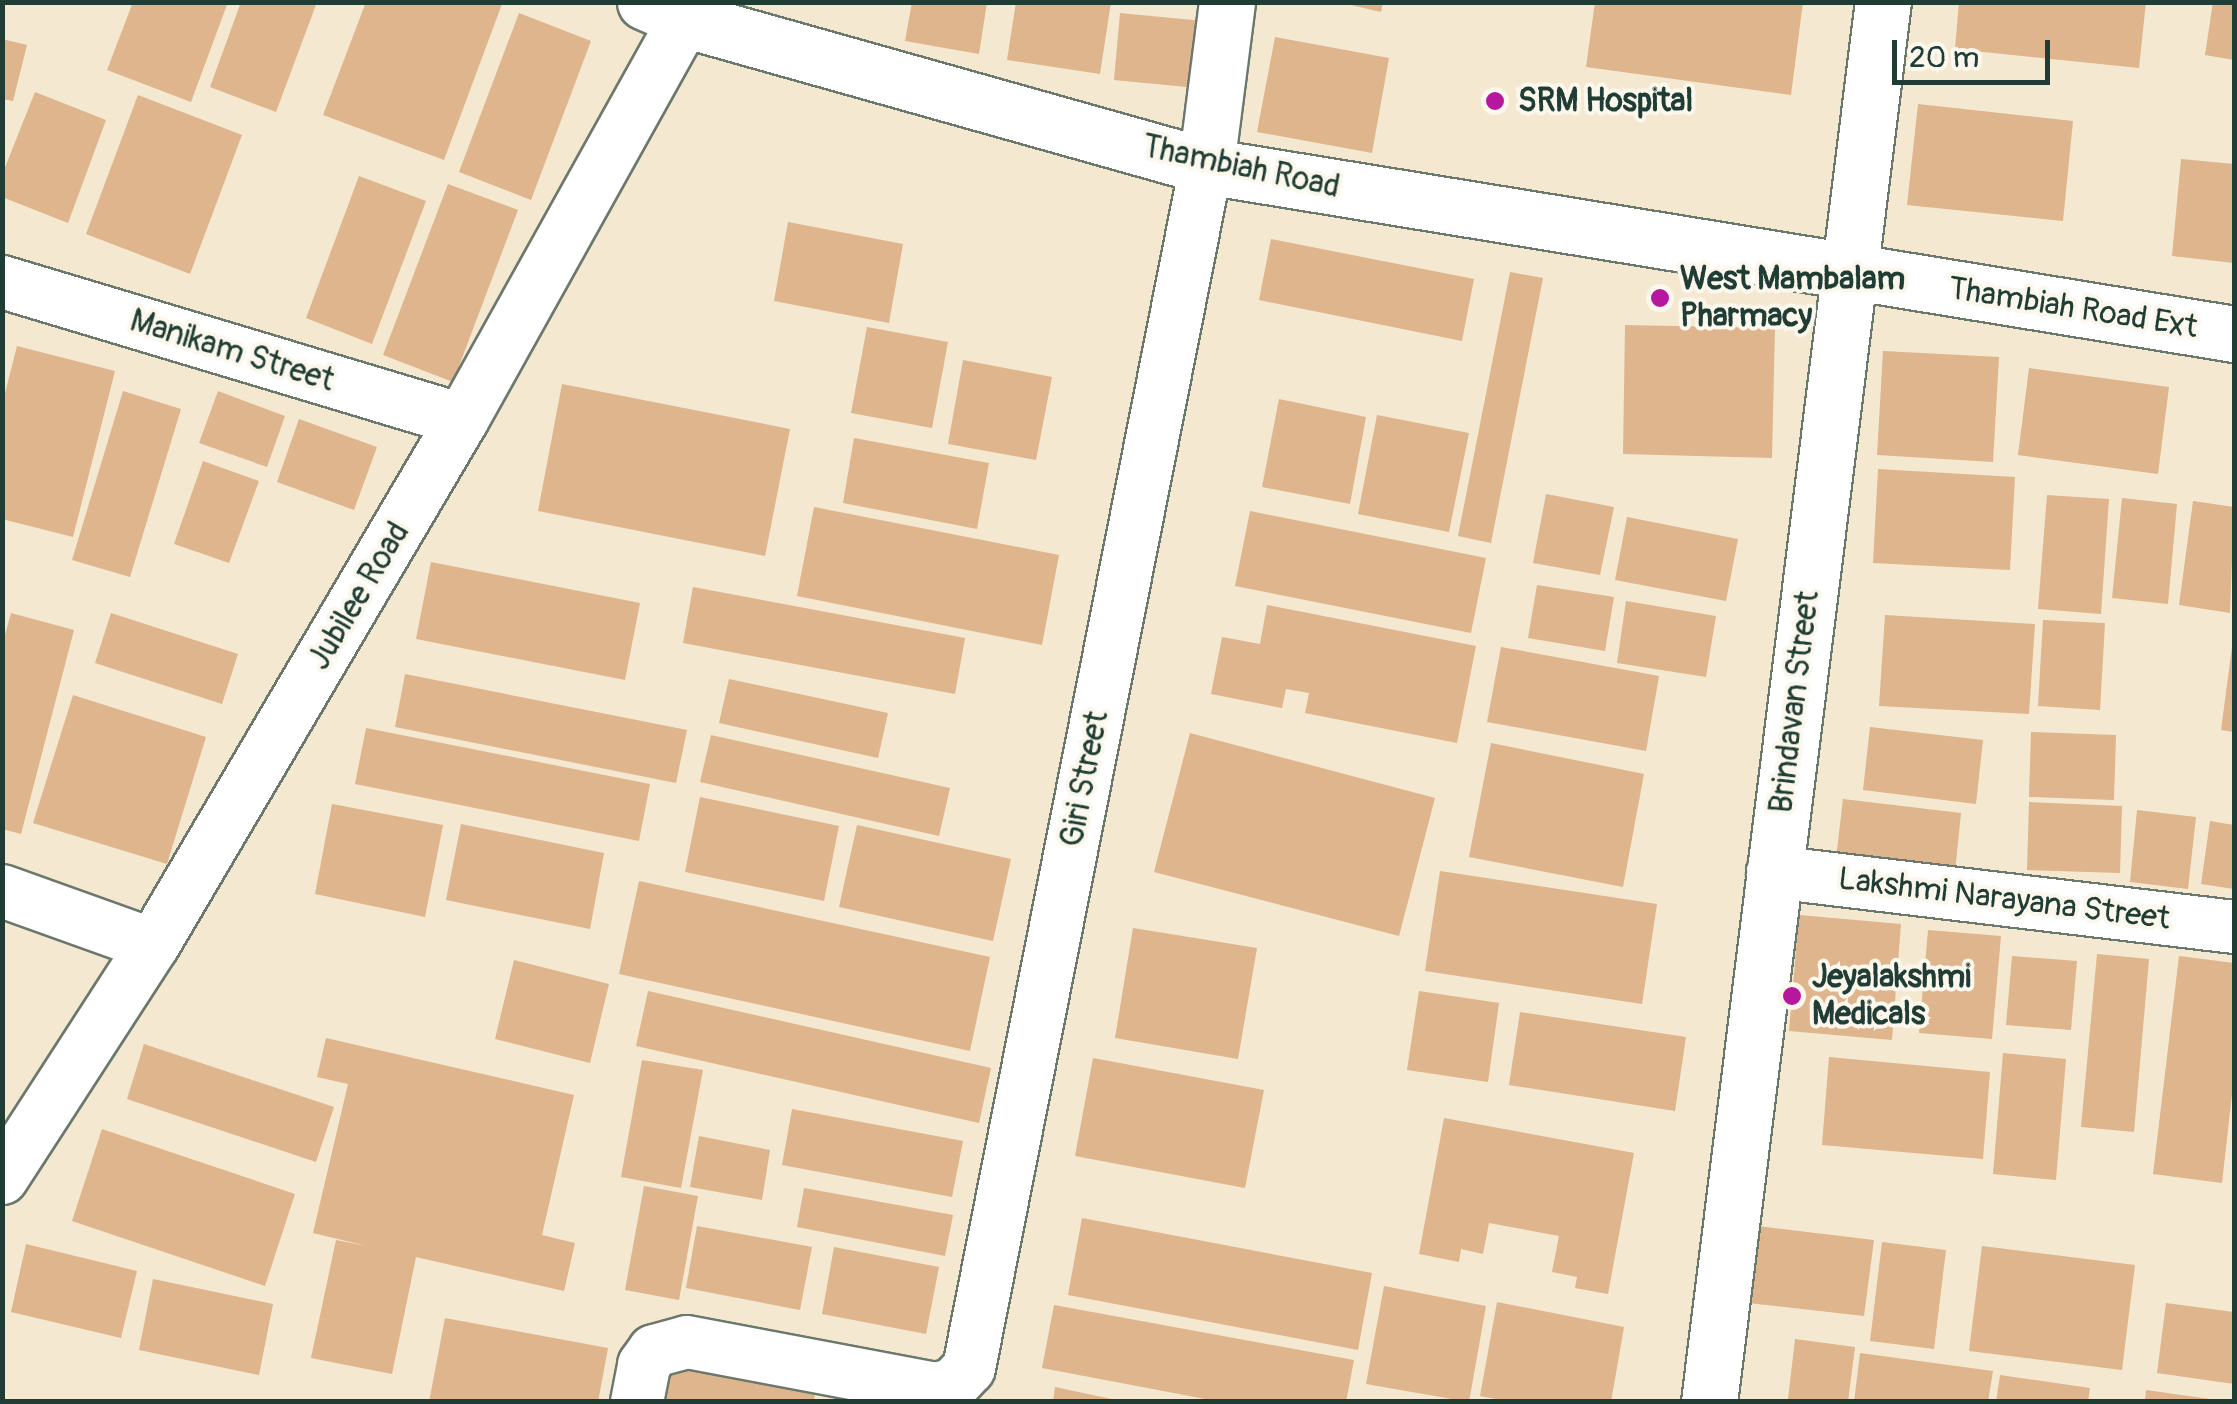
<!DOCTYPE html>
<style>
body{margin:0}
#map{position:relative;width:2237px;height:1404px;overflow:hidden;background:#f4e8d0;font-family:Pangolin,sans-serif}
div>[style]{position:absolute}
.building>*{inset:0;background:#deb58c}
.roads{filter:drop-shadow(2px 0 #6a796b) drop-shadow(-2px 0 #6a796b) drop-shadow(0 2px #6a796b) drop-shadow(0 -2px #6a796b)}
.street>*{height:52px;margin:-26px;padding:0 26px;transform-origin:26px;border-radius:26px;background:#fff}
.secondary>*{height:55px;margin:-27.5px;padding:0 27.5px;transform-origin:27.5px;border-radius:27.5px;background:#fff}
.dots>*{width:28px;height:28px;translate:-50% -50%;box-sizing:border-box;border:5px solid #fbf7ec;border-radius:50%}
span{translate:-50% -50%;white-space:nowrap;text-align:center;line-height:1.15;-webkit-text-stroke:8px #fbf7ec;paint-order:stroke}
.poi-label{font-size:32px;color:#1f3d34;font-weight:700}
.left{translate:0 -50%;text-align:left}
.street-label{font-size:32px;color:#1f3d34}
.frame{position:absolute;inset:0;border:5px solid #1f3d34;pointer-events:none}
.scale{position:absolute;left:1892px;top:40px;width:158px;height:45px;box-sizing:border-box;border:5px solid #1f3d34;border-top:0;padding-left:12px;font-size:30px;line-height:35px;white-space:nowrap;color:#1f3d34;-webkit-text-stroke:8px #fbf7ec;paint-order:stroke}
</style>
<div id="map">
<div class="building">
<i style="clip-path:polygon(133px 2px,228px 2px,191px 102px,107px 70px)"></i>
<i style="clip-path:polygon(241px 2px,317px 2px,276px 112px,210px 87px)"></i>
<i style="clip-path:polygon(366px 2px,502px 4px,444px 160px,323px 115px)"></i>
<i style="clip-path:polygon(912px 2px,987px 2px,979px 54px,905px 41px)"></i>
<i style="clip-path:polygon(1016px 2px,1111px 2px,1100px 74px,1007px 60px)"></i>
<i style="clip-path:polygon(1338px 2px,1383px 2px,1381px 12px)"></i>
<i style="clip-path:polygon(1595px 2px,1803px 2px,1791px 95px,1586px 67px)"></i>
<i style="clip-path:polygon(1959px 2px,2146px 2px,2139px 68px,1955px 49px)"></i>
<i style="clip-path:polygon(2213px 2px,2234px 2px,2234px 60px,2205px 55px)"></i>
<i style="clip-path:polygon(519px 13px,591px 41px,531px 200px,459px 172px)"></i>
<i style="clip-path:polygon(1120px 13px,1203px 21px,1197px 88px,1114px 80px)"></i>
<i style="clip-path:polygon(1275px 37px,1389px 58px,1372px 153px,1257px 132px)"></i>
<i style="clip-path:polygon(2px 39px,27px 45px,13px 101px,2px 99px)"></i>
<i style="clip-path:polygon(35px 92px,106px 120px,68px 223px,2px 197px,2px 175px)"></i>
<i style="clip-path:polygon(138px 95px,242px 135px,190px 274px,86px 234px)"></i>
<i style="clip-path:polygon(1918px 104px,2073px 121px,2063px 221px,1907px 205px)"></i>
<i style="clip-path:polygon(2181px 159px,2234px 164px,2234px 263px,2172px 256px)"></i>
<i style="clip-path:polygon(359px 176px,426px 201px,372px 344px,306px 318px)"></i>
<i style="clip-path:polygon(448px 184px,518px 210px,453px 382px,383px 355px)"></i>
<i style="clip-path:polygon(788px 222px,903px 244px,889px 323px,774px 301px)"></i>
<i style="clip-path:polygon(1271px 239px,1474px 279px,1462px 341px,1259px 300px)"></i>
<i style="clip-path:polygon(1510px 272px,1543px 278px,1491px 543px,1458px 536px)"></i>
<i style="clip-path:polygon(1625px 325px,1775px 328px,1772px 458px,1623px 454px)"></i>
<i style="clip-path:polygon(867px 327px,948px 342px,932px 428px,851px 413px)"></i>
<i style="clip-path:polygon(17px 346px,115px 371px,73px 537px,2px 519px,2px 405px)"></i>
<i style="clip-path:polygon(1883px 351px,1999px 357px,1993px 462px,1877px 455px)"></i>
<i style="clip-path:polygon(963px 360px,1052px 377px,1036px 460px,948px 444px)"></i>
<i style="clip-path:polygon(2029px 368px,2169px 387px,2158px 474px,2018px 455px)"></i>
<i style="clip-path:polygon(562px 384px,790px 429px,765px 556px,538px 511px)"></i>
<i style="clip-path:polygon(123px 391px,181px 409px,130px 577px,72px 560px)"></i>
<i style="clip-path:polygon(218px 391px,285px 416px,267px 467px,199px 443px)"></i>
<i style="clip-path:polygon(1279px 399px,1366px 417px,1350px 504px,1262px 487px)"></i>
<i style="clip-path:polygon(1377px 415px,1469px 433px,1449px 532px,1358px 514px)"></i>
<i style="clip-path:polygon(299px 419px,377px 447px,354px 510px,277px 482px)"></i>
<i style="clip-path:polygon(854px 438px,989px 463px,977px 529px,843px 503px)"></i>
<i style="clip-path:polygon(203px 461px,259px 481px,229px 563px,174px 544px)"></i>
<i style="clip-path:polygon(1878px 469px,2015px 477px,2010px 570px,1873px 563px)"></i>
<i style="clip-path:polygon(1546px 494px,1614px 507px,1600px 575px,1533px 563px)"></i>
<i style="clip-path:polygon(2047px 495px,2109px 499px,2101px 614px,2038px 609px)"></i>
<i style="clip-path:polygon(2122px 498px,2177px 504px,2168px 604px,2112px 598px)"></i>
<i style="clip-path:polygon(2193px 501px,2234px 507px,2230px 613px,2179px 605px)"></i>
<i style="clip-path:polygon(814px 507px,1059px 555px,1042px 645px,797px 596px)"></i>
<i style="clip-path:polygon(1250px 511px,1486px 558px,1471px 633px,1235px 586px)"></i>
<i style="clip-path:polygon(1627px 517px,1738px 539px,1726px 601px,1615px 580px)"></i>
<i style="clip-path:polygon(431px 562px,640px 603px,625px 680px,416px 639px)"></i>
<i style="clip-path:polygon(1537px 585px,1614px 597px,1605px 651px,1528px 638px)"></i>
<i style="clip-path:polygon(693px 587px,965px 638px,955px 694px,683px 643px)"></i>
<i style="clip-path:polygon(1626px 601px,1716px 616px,1706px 677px,1617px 663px)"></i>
<i style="clip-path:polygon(1267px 605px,1476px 646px,1457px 743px,1305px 713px,1309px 693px,1286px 689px,1282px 708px,1211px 694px,1222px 637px,1260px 644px)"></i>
<i style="clip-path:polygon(11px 613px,74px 630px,21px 834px,2px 829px,2px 646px)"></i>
<i style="clip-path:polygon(111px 613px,238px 654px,222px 704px,95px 663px)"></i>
<i style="clip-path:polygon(1885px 615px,2035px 624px,2029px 714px,1879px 706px)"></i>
<i style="clip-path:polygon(2043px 620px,2105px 623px,2100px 710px,2038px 706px)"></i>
<i style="clip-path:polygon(1501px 647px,1659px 676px,1646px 751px,1487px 722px)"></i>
<i style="clip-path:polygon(2232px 647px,2234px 647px,2234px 732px,2221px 730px)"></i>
<i style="clip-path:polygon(405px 674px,687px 730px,676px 783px,395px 727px)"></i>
<i style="clip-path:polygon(729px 679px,888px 713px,878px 758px,719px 723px)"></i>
<i style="clip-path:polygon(73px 695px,206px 737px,167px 864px,33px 823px)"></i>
<i style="clip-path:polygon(1870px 727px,1983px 740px,1976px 804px,1863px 790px)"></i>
<i style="clip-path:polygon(366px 728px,650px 784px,639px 841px,355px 784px)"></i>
<i style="clip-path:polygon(2031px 732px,2116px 735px,2114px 800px,2029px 797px)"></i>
<i style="clip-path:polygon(1190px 733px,1435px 798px,1399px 936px,1154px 872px)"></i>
<i style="clip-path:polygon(711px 735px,950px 788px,939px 836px,700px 782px)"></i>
<i style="clip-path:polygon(1491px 743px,1644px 774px,1623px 887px,1469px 857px)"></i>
<i style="clip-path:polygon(700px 797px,839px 826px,824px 901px,685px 872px)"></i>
<i style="clip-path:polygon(1843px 799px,1961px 813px,1955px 872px,1836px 858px)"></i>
<i style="clip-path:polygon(2029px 802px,2122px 806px,2120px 873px,2027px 870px)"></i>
<i style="clip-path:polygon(332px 804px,443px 825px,425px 917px,315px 894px)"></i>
<i style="clip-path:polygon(2137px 810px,2196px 817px,2188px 889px,2130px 882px)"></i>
<i style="clip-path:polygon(2210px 821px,2234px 825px,2234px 889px,2201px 884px)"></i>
<i style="clip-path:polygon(461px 824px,604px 853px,590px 929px,446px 900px)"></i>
<i style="clip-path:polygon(857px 825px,1011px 859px,993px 941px,839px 907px)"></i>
<i style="clip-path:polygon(1440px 871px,1657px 904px,1642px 1004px,1425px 971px)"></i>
<i style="clip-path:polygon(639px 881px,990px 957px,970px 1051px,619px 974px)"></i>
<i style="clip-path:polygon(1799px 915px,1901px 924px,1892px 1040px,1789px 1031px)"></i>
<i style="clip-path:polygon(1133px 928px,1257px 948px,1238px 1059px,1115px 1038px)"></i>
<i style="clip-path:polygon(1928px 930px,2001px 936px,1992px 1039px,1919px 1033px)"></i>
<i style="clip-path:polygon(2097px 954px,2149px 959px,2134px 1132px,2081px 1127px)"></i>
<i style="clip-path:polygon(2012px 956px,2077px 961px,2071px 1030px,2006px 1025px)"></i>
<i style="clip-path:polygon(2179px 956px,2234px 963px,2234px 1076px,2222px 1183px,2153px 1174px)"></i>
<i style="clip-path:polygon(514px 960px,609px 984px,590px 1063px,495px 1039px)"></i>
<i style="clip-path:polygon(648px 991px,991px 1068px,979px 1123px,636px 1046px)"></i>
<i style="clip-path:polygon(1419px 991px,1499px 1003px,1488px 1082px,1407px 1070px)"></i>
<i style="clip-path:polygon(1520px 1012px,1686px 1037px,1675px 1111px,1509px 1085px)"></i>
<i style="clip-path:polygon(326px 1038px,574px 1095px,542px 1235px,575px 1243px,564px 1291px,416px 1257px,392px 1374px,311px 1358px,336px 1240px,367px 1246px,313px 1233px,348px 1084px,317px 1077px)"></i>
<i style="clip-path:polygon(144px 1044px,334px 1107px,316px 1162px,127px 1099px)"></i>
<i style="clip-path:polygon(2003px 1053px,2066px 1059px,2056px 1180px,1993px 1174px)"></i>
<i style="clip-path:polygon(1829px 1057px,1990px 1072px,1983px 1159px,1822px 1145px)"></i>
<i style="clip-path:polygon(1093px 1058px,1264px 1090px,1245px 1188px,1075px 1156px)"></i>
<i style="clip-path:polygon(642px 1060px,703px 1070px,681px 1188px,621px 1177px)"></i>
<i style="clip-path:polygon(792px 1109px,963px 1141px,952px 1197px,782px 1165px)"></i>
<i style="clip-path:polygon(1444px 1118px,1634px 1153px,1608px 1294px,1575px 1288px,1577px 1277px,1552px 1272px,1559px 1236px,1489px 1223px,1483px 1254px,1461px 1249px,1459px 1262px,1419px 1254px)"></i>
<i style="clip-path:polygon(102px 1129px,295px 1194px,265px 1286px,72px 1221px)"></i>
<i style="clip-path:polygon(699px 1136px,770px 1150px,762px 1200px,690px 1187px)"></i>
<i style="clip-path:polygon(644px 1186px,698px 1196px,679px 1300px,625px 1290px)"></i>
<i style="clip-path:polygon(804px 1188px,953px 1215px,945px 1256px,797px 1227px)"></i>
<i style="clip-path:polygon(1082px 1218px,1372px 1273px,1358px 1350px,1068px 1295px)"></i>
<i style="clip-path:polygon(697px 1226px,812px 1247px,800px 1310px,686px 1288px)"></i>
<i style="clip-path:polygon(1758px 1226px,1874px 1240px,1864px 1316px,1748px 1303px)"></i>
<i style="clip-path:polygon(1882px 1242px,1946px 1250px,1934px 1349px,1870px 1341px)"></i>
<i style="clip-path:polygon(26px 1244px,137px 1271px,121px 1338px,11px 1312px)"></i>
<i style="clip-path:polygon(1982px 1246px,2135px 1265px,2122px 1370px,1969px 1351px)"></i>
<i style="clip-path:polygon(834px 1247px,939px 1267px,926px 1334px,822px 1314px)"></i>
<i style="clip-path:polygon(153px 1279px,273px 1304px,259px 1375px,139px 1350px)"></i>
<i style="clip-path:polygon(1384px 1286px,1486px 1306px,1469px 1402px,1366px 1384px)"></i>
<i style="clip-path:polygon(1497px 1302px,1624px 1327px,1611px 1402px,1512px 1402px,1480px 1396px)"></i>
<i style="clip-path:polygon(2166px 1303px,2234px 1312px,2234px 1384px,2157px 1373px)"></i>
<i style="clip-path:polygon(1054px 1305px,1354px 1360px,1346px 1402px,1221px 1402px,1042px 1368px)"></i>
<i style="clip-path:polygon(445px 1318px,608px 1348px,598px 1402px,429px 1402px)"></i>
<i style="clip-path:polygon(1795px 1339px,1855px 1347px,1848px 1402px,1788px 1399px)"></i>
<i style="clip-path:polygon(1860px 1353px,1993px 1371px,1988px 1402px,1854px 1402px)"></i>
<i style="clip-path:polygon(671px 1366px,815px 1392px,814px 1402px,664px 1402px)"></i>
<i style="clip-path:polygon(2000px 1375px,2090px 1388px,2088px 1402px,1996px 1402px)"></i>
<i style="clip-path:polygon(1055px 1387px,1116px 1400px,1115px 1402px,1053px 1402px)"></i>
<i style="clip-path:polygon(2146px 1390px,2210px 1399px,2210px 1402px,2145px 1402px)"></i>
</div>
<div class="roads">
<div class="street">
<i style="left:2px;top:282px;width:480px;rotate:16.7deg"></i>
<i style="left:1773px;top:872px;width:464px;rotate:6.8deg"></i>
<i style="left:2px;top:891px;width:160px;rotate:19.7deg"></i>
<i style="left:2px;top:1178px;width:278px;rotate:-57.1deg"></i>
<i style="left:153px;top:945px;width:609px;rotate:-59.52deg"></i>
<i style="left:462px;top:420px;width:479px;rotate:-60.9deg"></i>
<i style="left:637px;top:1402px;width:38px;rotate:-79deg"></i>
<i style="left:644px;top:1365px;width:17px;rotate:-54deg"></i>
<i style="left:654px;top:1351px;width:34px;rotate:-15deg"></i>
<i style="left:687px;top:1342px;width:252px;rotate:10.7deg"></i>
<i style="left:935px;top:1389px;width:18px;rotate:-13deg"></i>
<i style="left:953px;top:1385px;width:23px;rotate:-47deg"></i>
<i style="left:969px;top:1368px;width:1225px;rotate:-78.85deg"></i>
</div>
<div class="secondary">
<i style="left:645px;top:2px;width:46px;rotate:23.2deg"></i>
<i style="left:687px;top:20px;width:539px;rotate:15.71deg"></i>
<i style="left:1206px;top:166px;width:1042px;rotate:9.28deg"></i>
<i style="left:1206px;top:166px;width:165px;rotate:-82.7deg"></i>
<i style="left:1709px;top:1402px;width:1411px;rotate:-82.92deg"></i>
</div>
</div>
<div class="dots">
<i style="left:1495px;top:101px;background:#b5179e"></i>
<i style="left:1660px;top:298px;background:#b5179e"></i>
<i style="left:1792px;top:996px;background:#b5179e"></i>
</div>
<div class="poi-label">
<span class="left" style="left:1518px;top:101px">SRM Hospital</span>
<span class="left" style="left:1680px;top:298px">West Mambalam<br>Pharmacy</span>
<span class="left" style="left:1812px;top:996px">Jeyalakshmi<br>Medicals</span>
</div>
<div class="street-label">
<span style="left:1241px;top:167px;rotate:12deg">Thambiah Road</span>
<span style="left:2073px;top:308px;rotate:9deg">Thambiah Road Ext</span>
<span style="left:232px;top:351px;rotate:17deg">Manikam Street</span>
<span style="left:359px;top:596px;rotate:-59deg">Jubilee Road</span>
<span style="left:1795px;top:702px;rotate:-83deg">Brindavan Street</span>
<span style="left:1085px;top:779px;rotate:-79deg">Giri Street</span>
<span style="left:2004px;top:899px;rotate:7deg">Lakshmi Narayana Street</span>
</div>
<div class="frame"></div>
<div class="scale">20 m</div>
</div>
